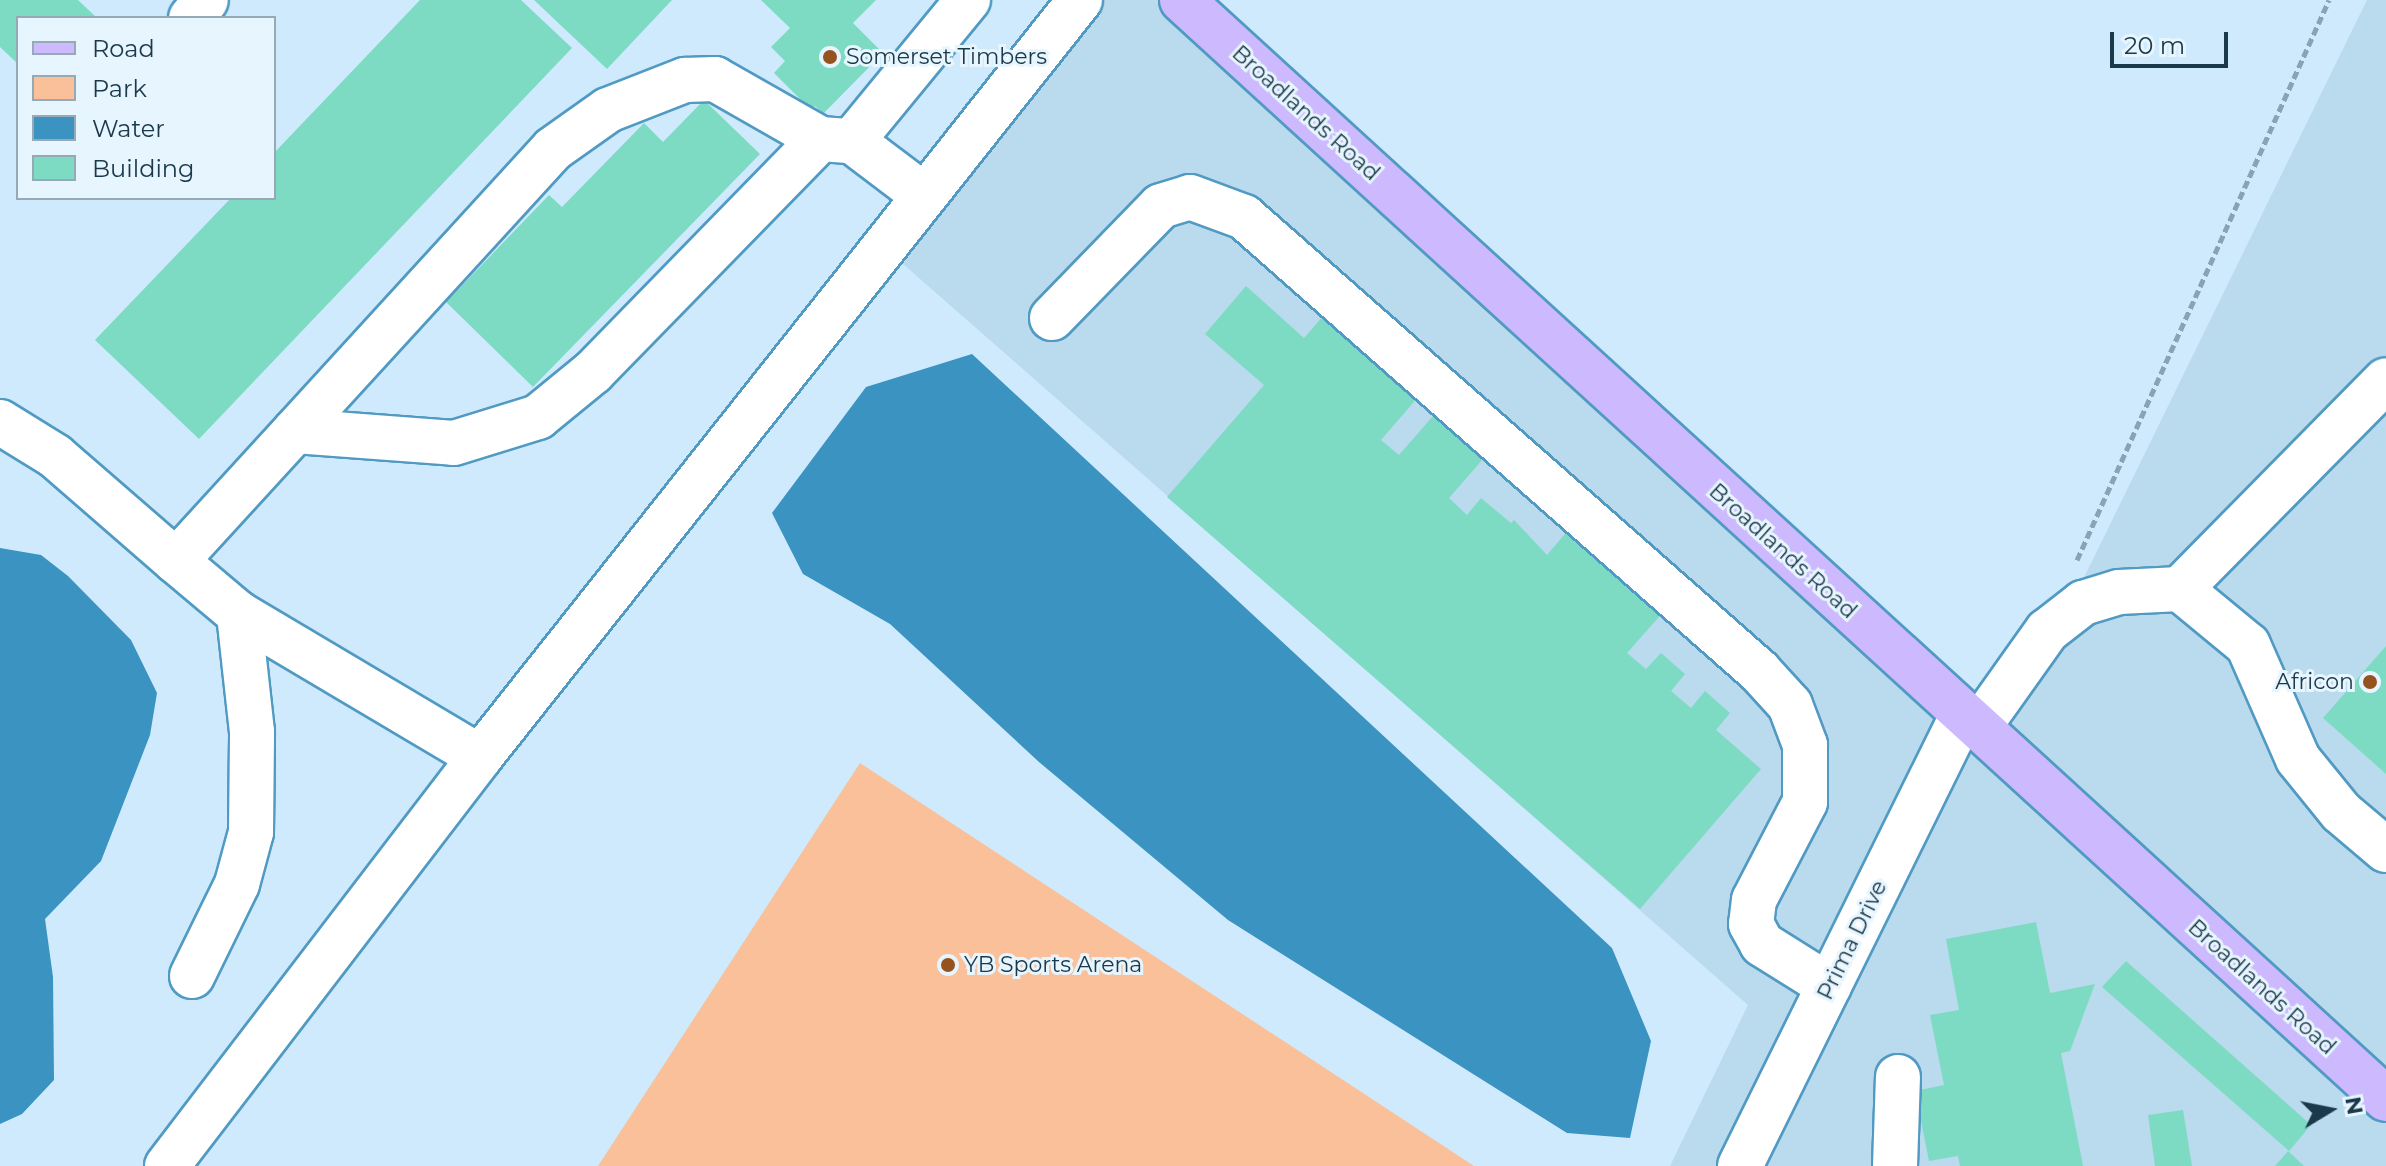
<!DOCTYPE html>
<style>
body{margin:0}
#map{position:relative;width:2386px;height:1166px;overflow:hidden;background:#ceeafc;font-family:Montserrat,sans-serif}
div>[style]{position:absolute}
.built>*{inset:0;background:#badaed}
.green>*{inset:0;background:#f9c099}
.water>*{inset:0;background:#3a93c1}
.building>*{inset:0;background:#7edbc3}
.path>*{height:5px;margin-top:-2.5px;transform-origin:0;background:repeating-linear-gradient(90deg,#86a4b5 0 8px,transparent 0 12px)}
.roads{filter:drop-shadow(2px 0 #509ac3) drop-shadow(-2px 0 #509ac3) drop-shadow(0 2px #509ac3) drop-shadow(0 -2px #509ac3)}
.minor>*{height:44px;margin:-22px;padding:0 22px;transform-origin:22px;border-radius:22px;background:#fff}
.major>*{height:44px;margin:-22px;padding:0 22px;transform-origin:22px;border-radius:22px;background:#cdb9fe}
.dots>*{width:22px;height:22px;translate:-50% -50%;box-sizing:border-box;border:4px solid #e7f5fe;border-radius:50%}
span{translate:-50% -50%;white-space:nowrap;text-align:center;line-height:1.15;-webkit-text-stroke:6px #e7f5fe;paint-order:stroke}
.poi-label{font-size:22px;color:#1a394a}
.left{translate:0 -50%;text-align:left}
.right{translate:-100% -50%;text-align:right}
.street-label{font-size:22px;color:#1a394a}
.legend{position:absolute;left:16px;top:16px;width:260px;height:184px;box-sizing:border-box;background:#e7f5fe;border:2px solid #95aab6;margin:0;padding:10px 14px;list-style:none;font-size:24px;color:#1a394a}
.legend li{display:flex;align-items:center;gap:16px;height:40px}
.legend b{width:40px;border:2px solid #95aab6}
.north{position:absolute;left:2290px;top:1070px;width:80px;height:80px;-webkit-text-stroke:6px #e7f5fe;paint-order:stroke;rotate:80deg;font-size:22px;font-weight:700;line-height:32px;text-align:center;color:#1a394a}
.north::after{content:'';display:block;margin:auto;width:28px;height:36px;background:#1a394a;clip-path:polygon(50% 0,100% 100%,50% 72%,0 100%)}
.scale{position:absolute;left:2110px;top:32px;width:118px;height:36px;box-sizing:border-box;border:4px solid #1a394a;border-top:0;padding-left:10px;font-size:24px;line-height:28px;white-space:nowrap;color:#1a394a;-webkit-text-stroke:6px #e7f5fe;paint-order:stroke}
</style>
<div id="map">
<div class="built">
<i style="clip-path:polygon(1104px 0,1184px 0,2003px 743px,2367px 0,2386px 0,2386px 1166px,1670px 1166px,1748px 1005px,903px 264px)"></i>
</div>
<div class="green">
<i style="clip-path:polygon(860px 763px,1474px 1166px,598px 1166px)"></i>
</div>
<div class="water">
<i style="clip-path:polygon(972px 354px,1612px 948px,1651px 1041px,1630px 1138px,1567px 1133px,1228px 920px,1039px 762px,890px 624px,803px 574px,772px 513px,866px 387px)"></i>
<i style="clip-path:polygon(0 548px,41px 555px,68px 576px,131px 640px,157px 693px,150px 735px,101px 861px,45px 919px,53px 977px,54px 1080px,22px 1114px,0 1124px)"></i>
</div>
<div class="building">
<i style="clip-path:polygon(0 0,78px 0,97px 18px,18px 18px,18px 64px,0 47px)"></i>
<i style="clip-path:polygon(420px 0,521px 0,572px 48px,199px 439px,95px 340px,231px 198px,274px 198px,274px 153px)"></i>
<i style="clip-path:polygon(534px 0,672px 0,607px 69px)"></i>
<i style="clip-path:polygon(761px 0,876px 0,853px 23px,883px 53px,823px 114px,815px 106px,811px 110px,774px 73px,785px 61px,771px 47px,790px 28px)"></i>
<i style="clip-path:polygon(704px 100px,760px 154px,533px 387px,446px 302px,549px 195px,562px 207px,644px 123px,663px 142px)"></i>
<i style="clip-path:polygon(1246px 286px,1304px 338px,1325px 314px,1419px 396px,1381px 440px,1399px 455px,1440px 408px,1490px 451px,1449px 498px,1467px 515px,1481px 498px,1511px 523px,1514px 520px,1547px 555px,1571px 527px,1665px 610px,1627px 653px,1646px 669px,1661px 653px,1685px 674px,1671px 691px,1691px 708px,1705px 691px,1730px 713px,1716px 730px,1761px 769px,1640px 909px,1167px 497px,1264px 385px,1205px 334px)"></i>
<i style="clip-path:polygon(2386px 646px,2386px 774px,2323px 718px)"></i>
<i style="clip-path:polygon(2036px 922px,2050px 993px,2095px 984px,2070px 1051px,2061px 1053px,2083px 1166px,1960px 1166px,1958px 1156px,1929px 1161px,1915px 1091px,1944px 1085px,1930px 1015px,1959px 1010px,1946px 939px)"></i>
<i style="clip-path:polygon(2126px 961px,2311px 1125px,2289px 1151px,2102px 987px)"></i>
<i style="clip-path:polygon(2183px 1110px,2192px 1166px,2155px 1166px,2148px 1115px)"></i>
<i style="clip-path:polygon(2288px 1151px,2304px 1166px,2275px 1166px)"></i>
</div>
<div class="path">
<i style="left:2077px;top:560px;width:614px;rotate:-65.77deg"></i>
</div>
<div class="roads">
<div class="minor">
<i style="left:191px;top:18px;width:23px;rotate:-50deg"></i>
<i style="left:852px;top:141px;width:183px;rotate:-50.6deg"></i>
<i style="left:1052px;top:318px;width:156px;rotate:-45.8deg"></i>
<i style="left:1161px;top:206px;width:30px;rotate:-17deg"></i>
<i style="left:1190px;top:197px;width:58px;rotate:20.3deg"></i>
<i style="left:1244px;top:217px;width:687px;rotate:41.4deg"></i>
<i style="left:1759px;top:671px;width:46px;rotate:47.6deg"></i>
<i style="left:1790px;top:705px;width:43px;rotate:69.4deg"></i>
<i style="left:1805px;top:745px;width:57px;rotate:90deg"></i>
<i style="left:1805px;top:802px;width:110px;rotate:117.5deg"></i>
<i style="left:1754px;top:900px;width:24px;rotate:97deg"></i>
<i style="left:1751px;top:924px;width:23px;rotate:61deg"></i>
<i style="left:1762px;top:944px;width:79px;rotate:32.1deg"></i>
<i style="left:0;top:422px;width:65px;rotate:31.7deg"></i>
<i style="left:55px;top:456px;width:160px;rotate:41deg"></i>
<i style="left:176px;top:561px;width:558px;rotate:-47.54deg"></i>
<i style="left:553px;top:149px;width:67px;rotate:-35.3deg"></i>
<i style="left:608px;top:110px;width:83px;rotate:-21.3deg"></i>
<i style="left:685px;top:80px;width:30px;rotate:-2deg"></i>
<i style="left:715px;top:79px;width:121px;rotate:29.7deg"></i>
<i style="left:820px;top:139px;width:32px;rotate:4deg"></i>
<i style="left:852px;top:141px;width:88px;rotate:37.1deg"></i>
<i style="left:295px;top:431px;width:159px;rotate:4.3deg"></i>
<i style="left:454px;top:443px;width:88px;rotate:-17.2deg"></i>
<i style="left:538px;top:417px;width:71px;rotate:-39.3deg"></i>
<i style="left:593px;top:372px;width:325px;rotate:-45.7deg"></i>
<i style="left:176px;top:561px;width:82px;rotate:40.1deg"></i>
<i style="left:239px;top:614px;width:280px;rotate:30.7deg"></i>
<i style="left:2180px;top:589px;width:293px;rotate:-45.4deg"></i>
<i style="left:1978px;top:728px;width:119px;rotate:-54.6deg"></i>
<i style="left:2047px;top:631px;width:46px;rotate:-37.9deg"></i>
<i style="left:2083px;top:603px;width:38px;rotate:-17deg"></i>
<i style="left:2119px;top:592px;width:61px;rotate:-2.8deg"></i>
<i style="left:2180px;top:589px;width:88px;rotate:39.5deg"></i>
<i style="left:2248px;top:645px;width:124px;rotate:66.3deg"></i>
<i style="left:2298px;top:759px;width:68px;rotate:50.9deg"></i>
<i style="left:2341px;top:812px;width:59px;rotate:40.2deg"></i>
<i style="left:192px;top:976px;width:102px;rotate:-63.9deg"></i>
<i style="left:237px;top:884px;width:54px;rotate:-74.9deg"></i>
<i style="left:251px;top:832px;width:100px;rotate:-89.4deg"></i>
<i style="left:252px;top:732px;width:119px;rotate:-96.3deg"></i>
<i style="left:167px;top:1166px;width:515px;rotate:-52.57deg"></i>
<i style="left:480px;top:757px;width:966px;rotate:-51.6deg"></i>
<i style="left:1740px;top:1166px;width:504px;rotate:-63.74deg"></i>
<i style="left:1895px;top:1166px;width:89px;rotate:-88.1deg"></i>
</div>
<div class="major">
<i style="left:1182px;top:0;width:1630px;rotate:42.39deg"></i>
</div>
</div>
<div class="dots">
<i style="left:830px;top:57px;background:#94531f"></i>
<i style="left:2370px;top:682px;background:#94531f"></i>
<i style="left:948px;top:965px;background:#94531f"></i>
</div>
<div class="poi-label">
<span class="left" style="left:846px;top:57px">Somerset Timbers</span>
<span class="right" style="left:2354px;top:682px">Africon</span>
<span class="left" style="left:964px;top:965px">YB Sports Arena</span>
</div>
<div class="street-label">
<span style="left:1306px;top:113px;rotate:42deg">Broadlands Road</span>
<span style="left:1783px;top:551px;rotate:42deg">Broadlands Road</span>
<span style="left:1852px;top:940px;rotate:-64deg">Prima Drive</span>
<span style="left:2262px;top:987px;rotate:42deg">Broadlands Road</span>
</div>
<ul class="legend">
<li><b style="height:10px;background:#cdb9fe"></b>Road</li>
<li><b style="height:22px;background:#f9c099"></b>Park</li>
<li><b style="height:22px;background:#3a93c1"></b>Water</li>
<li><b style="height:22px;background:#7edbc3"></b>Building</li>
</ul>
<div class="north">N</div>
<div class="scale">20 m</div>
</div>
